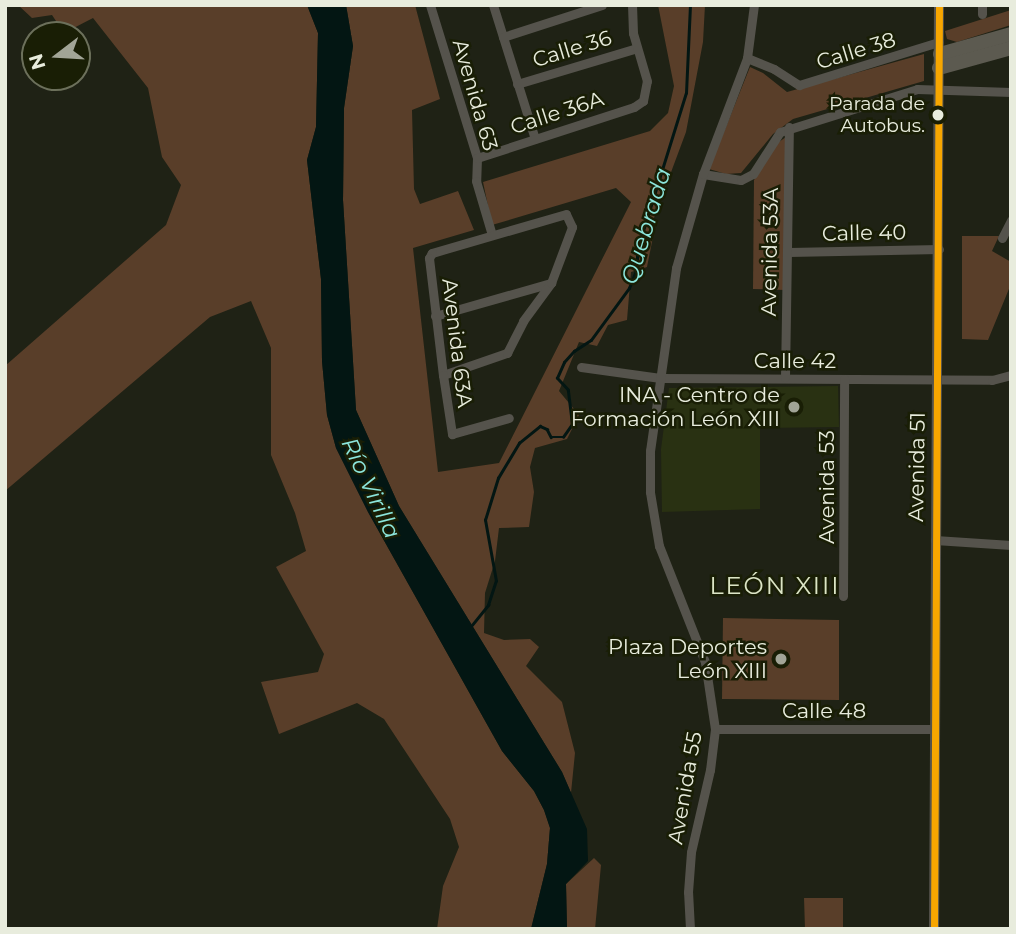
<!DOCTYPE html>
<meta charset="utf-8">
<style>
body{margin:0}
#map{position:relative;width:1016px;height:934px;overflow:hidden;background:#1f2215;font-family:Montserrat,sans-serif}
div>[style]{position:absolute}
.built>*{inset:0;background:#293112}
.green>*{inset:0;background:#593e29}
.water>*{inset:0;background:#031613}
.stream>*{height:2.5px;margin:-1.25px;padding:0 1.25px;transform-origin:1.25px;border-radius:1.25px;background:#031613}
.minor>*{height:9px;margin:-4.5px;padding:0 4.5px;transform-origin:4.5px;border-radius:4.5px;background:#55534c}
.tertiary>*{height:10px;margin:-5px;padding:0 5px;transform-origin:5px;border-radius:5px;background:#55534c}
.trunk>*{height:14px;margin:-7px;padding:0 7px;transform-origin:7px;border-radius:7px;background:#5c5a50}
.bus-1>*{height:7px;margin:-3.5px;padding:0 3.5px;transform-origin:3.5px;border-radius:3.5px;background:#f7a600}
.dots>*{width:19px;height:19px;translate:-50% -50%;box-sizing:border-box;border:4px solid #191e05;border-radius:50%}
span{translate:-50% -50%;white-space:nowrap;text-align:center;line-height:1.15;-webkit-text-stroke:5px #191e05;paint-order:stroke}
.bus-label{font-size:19px;color:#e8ecdd}
.right{translate:-100% -50%;text-align:right}
.street-label{font-size:21px;color:#e8ecdd}
.poi-label{font-size:21px;color:#e8ecdd}
.water-label{font-size:23px;color:#8ce6dc;font-style:italic}
.quarter-label{font-size:24px;color:#dce5c6;letter-spacing:2px}
.frame{position:absolute;inset:0;border:7px solid #e8ecdd;pointer-events:none}
.north{position:absolute;left:21px;top:21px;width:70px;height:70px;box-sizing:border-box;background:#191e05;border:2px solid #6c705b;border-radius:50%;rotate:253deg;font-size:19px;font-weight:700;line-height:28px;text-align:center;color:#e8ecdd}
.north::after{content:'';display:block;margin:auto;width:24px;height:32px;background:#a2a597;clip-path:polygon(50% 0,100% 100%,50% 72%,0 100%)}
</style>
<div id="map">
<div class="built">
<i style="clip-path:polygon(838px 386px,839px 427px,760px 428px,760px 509px,662px 512px,661px 449px,669px 388px)"></i>
</div>
<div class="green">
<i style="clip-path:polygon(18px 5px,307px 5px,318px 33px,316px 127px,307px 160px,321px 279px,322px 361px,327px 415px,336px 448px,368px 512px,502px 751px,534px 791px,544px 810px,550px 828px,547px 864px,531px 929px,437px 929px,443px 886px,459px 847px,450px 819px,384px 719px,357px 703px,279px 734px,261px 682px,318px 672px,324px 654px,276px 567px,306px 551px,295px 513px,271px 455px,271px 348px,251px 301px,210px 317px,5px 491px,5px 366px,166px 225px,181px 185px,162px 157px,148px 88px,93px 18px,64px 33px,52px 15px,32px 18px)"></i>
<i style="clip-path:polygon(346px 5px,415px 5px,440px 99px,412px 110px,414px 189px,420px 204px,458px 191px,474px 230px,413px 248px,438px 472px,499px 463px,631px 202px,616px 188px,492px 225px,483px 182px,650px 131px,668px 113px,674px 86px,658px 5px,705px 5px,703px 42px,686px 132px,651px 226px,654px 232px,647px 267px,631px 272px,627px 320px,608px 325px,597px 346px,579px 342px,559px 391px,579px 415px,567px 439px,535px 448px,530px 467px,534px 492px,529px 527px,499px 528px,495px 561px,485px 593px,484px 633px,504px 640px,530px 639px,539px 647px,526px 666px,562px 702px,575px 753px,571px 793px,562px 772px,399px 506px,356px 410px,343px 200px,344px 108px,353px 46px)"></i>
<i style="clip-path:polygon(1011px 10px,1011px 25px,957px 42px,947px 39px,945px 31px)"></i>
<i style="clip-path:polygon(924px 54px,924px 81px,793px 119px,773px 134px,741px 173px,726px 174px,709px 169px,750px 67px,763px 73px,787px 92px)"></i>
<i style="clip-path:polygon(786px 137px,785px 290px,753px 289px,754px 180px,776px 144px)"></i>
<i style="clip-path:polygon(962px 236px,999px 236px,992px 251px,1011px 262px,1011px 284px,988px 340px,962px 339px)"></i>
<i style="clip-path:polygon(723px 618px,839px 620px,839px 700px,722px 699px)"></i>
<i style="clip-path:polygon(594px 858px,601px 865px,595px 929px,567px 929px,566px 884px)"></i>
<i style="clip-path:polygon(804px 898px,843px 898px,843px 929px,805px 929px)"></i>
</div>
<div class="water">
<i style="clip-path:polygon(307px 5px,346px 5px,353px 46px,344px 108px,343px 200px,356px 410px,399px 506px,562px 772px,587px 829px,588px 861px,566px 884px,567px 929px,531px 929px,547px 864px,550px 828px,544px 810px,534px 791px,502px 751px,368px 512px,336px 448px,327px 415px,322px 361px,321px 279px,307px 160px,316px 127px,318px 33px)"></i>
</div>
<div class="stream">
<i style="left:472px;top:625px;width:26px;rotate:-51deg"></i>
<i style="left:488px;top:605px;width:25px;rotate:-72deg"></i>
<i style="left:496px;top:581px;width:62px;rotate:-100.2deg"></i>
<i style="left:485px;top:520px;width:44px;rotate:-72.8deg"></i>
<i style="left:498px;top:478px;width:41px;rotate:-59deg"></i>
<i style="left:519px;top:443px;width:27px;rotate:-39deg"></i>
<i style="left:540px;top:426px;width:8px;rotate:23deg"></i>
<i style="left:547px;top:429px;width:9px;rotate:63deg"></i>
<i style="left:551px;top:437px;width:12px"></i>
<i style="left:563px;top:437px;width:16px;rotate:-55deg"></i>
<i style="left:572px;top:424px;width:34px;rotate:-97deg"></i>
<i style="left:568px;top:390px;width:16px;rotate:-133deg"></i>
<i style="left:557px;top:378px;width:17px;rotate:-66deg"></i>
<i style="left:564px;top:362px;width:15px;rotate:-48deg"></i>
<i style="left:574px;top:351px;width:20px;rotate:-33deg"></i>
<i style="left:591px;top:340px;width:64px;rotate:-53.8deg"></i>
<i style="left:629px;top:288px;width:22px;rotate:-68deg"></i>
<i style="left:637px;top:268px;width:18px;rotate:-90deg"></i>
<i style="left:637px;top:250px;width:164px;rotate:-72.7deg"></i>
<i style="left:686px;top:93px;width:88px;rotate:-87.4deg"></i>
</div>
<div class="minor">
<i style="left:430px;top:5px;width:160px;rotate:72.9deg"></i>
<i style="left:477px;top:158px;width:23px;rotate:92deg"></i>
<i style="left:476px;top:181px;width:56px;rotate:73.5deg"></i>
<i style="left:493px;top:5px;width:140px;rotate:72.6deg"></i>
<i style="left:982px;top:14px;width:9px;rotate:-90deg"></i>
<i style="left:503px;top:37px;width:104px;rotate:-17.9deg"></i>
<i style="left:747px;top:58px;width:29px;rotate:22deg"></i>
<i style="left:774px;top:69px;width:30px;rotate:33deg"></i>
<i style="left:799px;top:85px;width:146px;rotate:-17.1deg"></i>
<i style="left:517px;top:84px;width:125px;rotate:-16.7deg"></i>
<i style="left:477px;top:158px;width:165px;rotate:-18deg"></i>
<i style="left:634px;top:107px;width:11px;rotate:-34deg"></i>
<i style="left:643px;top:101px;width:20px;rotate:-79deg"></i>
<i style="left:647px;top:81px;width:50px;rotate:-106.3deg"></i>
<i style="left:633px;top:33px;width:28px;rotate:-92deg"></i>
<i style="left:703px;top:174px;width:38px;rotate:9deg"></i>
<i style="left:741px;top:180px;width:13px;rotate:-27deg"></i>
<i style="left:753px;top:174px;width:50px;rotate:-57.3deg"></i>
<i style="left:780px;top:132px;width:144px;rotate:-17.4deg"></i>
<i style="left:917px;top:89px;width:94px;rotate:1.8deg"></i>
<i style="left:1002px;top:238px;width:20px;rotate:-63deg"></i>
<i style="left:789px;top:252px;width:150px;rotate:-1.1deg"></i>
<i style="left:435px;top:316px;width:121px;rotate:-15.9deg"></i>
<i style="left:581px;top:367px;width:80px;rotate:7.9deg"></i>
<i style="left:660px;top:378px;width:332px;rotate:0.3deg"></i>
<i style="left:992px;top:380px;width:20px;rotate:-15deg"></i>
<i style="left:443px;top:375px;width:68px;rotate:-19deg"></i>
<i style="left:507px;top:353px;width:36px;rotate:-63deg"></i>
<i style="left:523px;top:321px;width:47px;rotate:-53.6deg"></i>
<i style="left:551px;top:283px;width:60px;rotate:-69.4deg"></i>
<i style="left:572px;top:227px;width:14px;rotate:-115deg"></i>
<i style="left:566px;top:214px;width:140px;rotate:163.8deg"></i>
<i style="left:432px;top:253px;width:6px;rotate:121deg"></i>
<i style="left:429px;top:258px;width:118px;rotate:83.2deg"></i>
<i style="left:443px;top:375px;width:60px;rotate:81.3deg"></i>
<i style="left:452px;top:434px;width:59px;rotate:-15.7deg"></i>
<i style="left:785px;top:377px;width:250px;rotate:-89.1deg"></i>
<i style="left:935px;top:540px;width:76px;rotate:3.8deg"></i>
<i style="left:843px;top:596px;width:217px;rotate:-89.7deg"></i>
<i style="left:715px;top:729px;width:219px"></i>
<i style="left:690px;top:929px;width:37px;rotate:-93deg"></i>
<i style="left:688px;top:892px;width:40px;rotate:-85.7deg"></i>
<i style="left:691px;top:852px;width:84px;rotate:-77deg"></i>
<i style="left:710px;top:770px;width:41px;rotate:-83deg"></i>
<i style="left:715px;top:729px;width:68px;rotate:-98.5deg"></i>
<i style="left:705px;top:662px;width:125px;rotate:-111.6deg"></i>
<i style="left:659px;top:546px;width:55px;rotate:-99.5deg"></i>
<i style="left:650px;top:492px;width:41px;rotate:-90deg"></i>
<i style="left:650px;top:451px;width:185px;rotate:-81.9deg"></i>
<i style="left:676px;top:268px;width:98px;rotate:-74deg"></i>
<i style="left:703px;top:174px;width:124px;rotate:-69.2deg"></i>
<i style="left:747px;top:58px;width:53px;rotate:-82.5deg"></i>
</div>
<div class="tertiary">
<i style="left:934px;top:929px;width:924px;rotate:-89.69deg"></i>
</div>
<div class="trunk">
<i style="left:940px;top:54px;width:74px;rotate:-15.7deg"></i>
<i style="left:939px;top:68px;width:75px;rotate:-15.5deg"></i>
</div>
<div class="bus-1">
<i style="left:934px;top:929px;width:924px;rotate:-89.69deg"></i>
</div>
<div class="dots">
<i style="left:938px;top:115px;background:#e8ecdd"></i>
<i style="left:794px;top:407px;background:#a2a597"></i>
<i style="left:781px;top:659px;background:#a2a597"></i>
</div>
<div class="bus-label">
<span class="right" style="left:925px;top:115px">Parada de<br>Autobus.</span>
</div>
<div class="street-label">
<span style="left:572px;top:49px;rotate:-17deg">Calle 36</span>
<span style="left:856px;top:51px;rotate:-17deg">Calle 38</span>
<span style="left:475px;top:95px;rotate:74deg">Avenida 63</span>
<span style="left:557px;top:113px;rotate:-18deg">Calle 36A</span>
<span style="left:864px;top:233px;rotate:-1deg">Calle 40</span>
<span style="left:770px;top:252px;rotate:-89deg">Avenida 53A</span>
<span style="left:457px;top:343px;rotate:83deg">Avenida 63A</span>
<span style="left:795px;top:361px">Calle 42</span>
<span style="left:917px;top:467px;rotate:-89deg">Avenida 51</span>
<span style="left:827px;top:487px;rotate:-90deg">Avenida 53</span>
<span style="left:824px;top:711px">Calle 48</span>
<span style="left:685px;top:788px;rotate:-80deg">Avenida 55</span>
</div>
<div class="poi-label">
<span class="right" style="left:780px;top:407px">INA - Centro de<br>Formación León XIII</span>
<span class="right" style="left:767px;top:659px">Plaza Deportes<br>León XIII</span>
</div>
<div class="water-label">
<span style="left:646px;top:226px;rotate:-73deg">Quebrada</span>
<span style="left:371px;top:488px;rotate:65deg">Río Virilla</span>
</div>
<div class="quarter-label">
<span style="left:775px;top:586px">LEÓN XIII</span>
</div>
<div class="frame"></div>
<div class="north">N</div>
</div>
